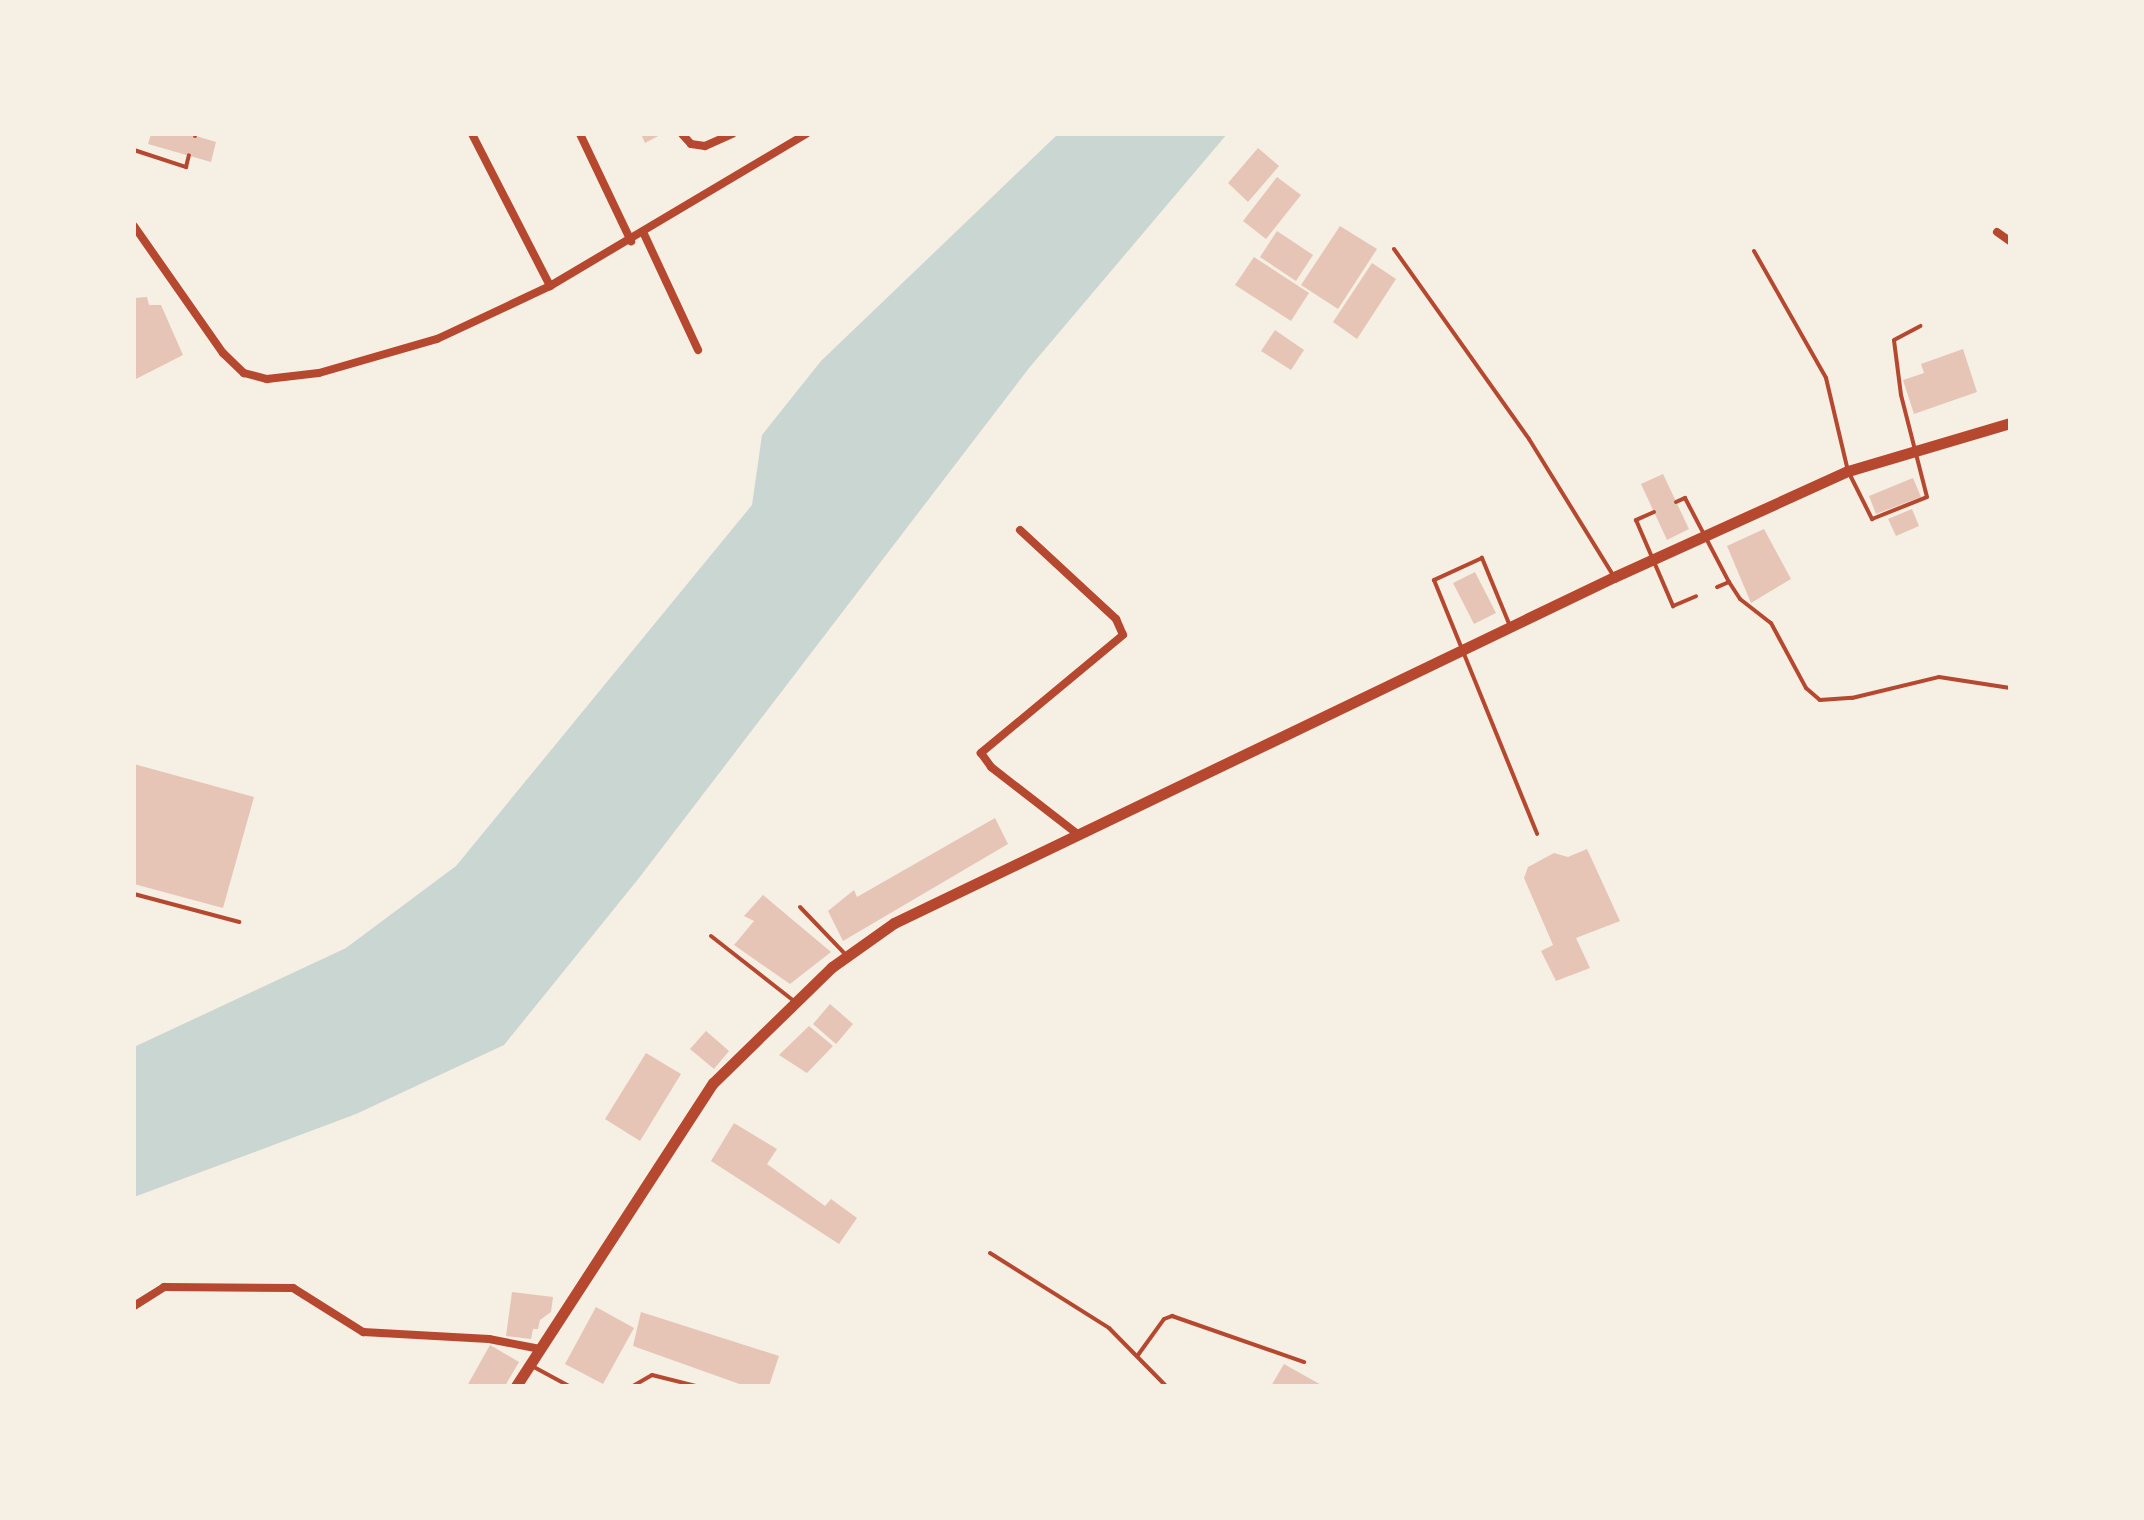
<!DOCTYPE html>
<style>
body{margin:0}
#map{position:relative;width:2144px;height:1520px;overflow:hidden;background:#f6efe4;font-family:Montserrat,sans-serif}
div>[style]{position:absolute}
.water>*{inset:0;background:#c9d6d2}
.building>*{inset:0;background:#e6c5b7}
.service>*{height:4px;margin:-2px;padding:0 2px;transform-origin:2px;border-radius:2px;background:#b5482f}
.minor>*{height:8px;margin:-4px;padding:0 4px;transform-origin:4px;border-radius:4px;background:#b5482f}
.secondary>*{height:11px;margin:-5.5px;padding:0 5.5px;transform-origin:5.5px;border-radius:5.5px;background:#b5482f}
span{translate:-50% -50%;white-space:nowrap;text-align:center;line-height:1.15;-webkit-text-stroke:7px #f6efe4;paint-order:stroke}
.frame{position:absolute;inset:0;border:136px solid #f6efe4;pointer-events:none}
</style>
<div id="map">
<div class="water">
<i style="clip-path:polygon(1058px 134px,1227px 134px,1029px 368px,639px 878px,504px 1045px,356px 1114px,134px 1197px,134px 1047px,346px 948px,456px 866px,752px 505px,762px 435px,821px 361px)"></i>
</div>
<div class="building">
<i style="clip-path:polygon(151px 134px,189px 134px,216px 142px,211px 162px,148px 144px)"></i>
<i style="clip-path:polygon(641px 134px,662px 134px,645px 143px)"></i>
<i style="clip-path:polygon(1258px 148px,1279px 166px,1248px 202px,1228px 183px)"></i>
<i style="clip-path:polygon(1277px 177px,1301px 195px,1266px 239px,1243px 221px)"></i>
<i style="clip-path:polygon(1340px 226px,1377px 249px,1338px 309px,1301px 285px)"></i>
<i style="clip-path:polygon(1277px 231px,1313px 255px,1296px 281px,1260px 257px)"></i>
<i style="clip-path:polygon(1254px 257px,1309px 293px,1291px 321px,1235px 285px)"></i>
<i style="clip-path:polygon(1372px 263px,1396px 279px,1357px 339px,1333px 322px)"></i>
<i style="clip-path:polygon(147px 297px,149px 305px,161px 305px,183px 355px,134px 380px,134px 298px)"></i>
<i style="clip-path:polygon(1275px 330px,1304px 350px,1291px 370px,1261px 351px)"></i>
<i style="clip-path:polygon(1963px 349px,1977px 392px,1914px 414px,1903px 380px,1924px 373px,1921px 364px)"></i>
<i style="clip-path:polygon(1663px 474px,1689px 529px,1667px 540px,1641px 484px)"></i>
<i style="clip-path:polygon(1913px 478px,1921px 497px,1876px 514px,1869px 496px)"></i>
<i style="clip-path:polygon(1912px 509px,1919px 526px,1896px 536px,1888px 519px)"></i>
<i style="clip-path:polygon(1764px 529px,1791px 579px,1751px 603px,1727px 546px)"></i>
<i style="clip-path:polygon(1475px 572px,1496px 613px,1474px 624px,1453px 583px)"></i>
<i style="clip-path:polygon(134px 764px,254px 797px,223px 908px,134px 884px)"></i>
<i style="clip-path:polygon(995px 818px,1008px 844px,843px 941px,828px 911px,854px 890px,857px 897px)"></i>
<i style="clip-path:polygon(1587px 849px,1620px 921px,1576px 938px,1590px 968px,1556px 981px,1541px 951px,1553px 945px,1524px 878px,1528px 867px,1554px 853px,1568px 857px)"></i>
<i style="clip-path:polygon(763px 895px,831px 952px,790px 984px,734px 945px,754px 921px,744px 916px)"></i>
<i style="clip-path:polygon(830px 1004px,853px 1024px,836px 1044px,813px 1024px)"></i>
<i style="clip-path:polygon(809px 1026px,833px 1046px,807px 1073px,779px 1055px)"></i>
<i style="clip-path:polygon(706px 1031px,729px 1051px,714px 1069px,690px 1049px)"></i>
<i style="clip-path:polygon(646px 1053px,681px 1074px,640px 1141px,605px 1119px)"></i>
<i style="clip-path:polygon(734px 1123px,777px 1149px,767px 1164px,825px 1206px,831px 1199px,857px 1218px,839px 1244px,711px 1161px)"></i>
<i style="clip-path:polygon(512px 1292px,553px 1297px,551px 1312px,540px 1320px,538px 1329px,533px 1329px,531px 1339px,506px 1336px)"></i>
<i style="clip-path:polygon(596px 1307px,634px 1328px,603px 1384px,565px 1364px)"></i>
<i style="clip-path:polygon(641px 1312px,779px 1356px,769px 1386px,745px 1386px,633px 1346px)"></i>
<i style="clip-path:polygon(490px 1345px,519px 1362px,505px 1386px,467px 1386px)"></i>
<i style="clip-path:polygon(1284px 1364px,1323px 1386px,1271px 1386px)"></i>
</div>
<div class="service">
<i style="left:195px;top:136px;width:2px;rotate:-90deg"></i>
<i style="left:134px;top:150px;width:55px;rotate:18.1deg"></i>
<i style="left:186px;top:167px;width:12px;rotate:-76deg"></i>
<i style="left:1394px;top:249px;width:233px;rotate:54.6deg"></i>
<i style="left:1529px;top:439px;width:160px;rotate:58.3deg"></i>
<i style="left:1754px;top:251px;width:146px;rotate:60.4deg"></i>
<i style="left:1826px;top:378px;width:96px;rotate:76.7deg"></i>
<i style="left:1848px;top:471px;width:54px;rotate:63.4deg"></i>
<i style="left:1872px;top:519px;width:59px;rotate:-21.8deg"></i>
<i style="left:1927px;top:497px;width:105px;rotate:-104.3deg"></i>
<i style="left:1901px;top:395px;width:55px;rotate:-97.3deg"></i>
<i style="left:1894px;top:340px;width:30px;rotate:-28deg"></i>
<i style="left:1676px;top:502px;width:10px;rotate:-24deg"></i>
<i style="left:1685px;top:498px;width:95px;rotate:62.4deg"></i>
<i style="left:1729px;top:582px;width:13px;rotate:157deg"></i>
<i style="left:1654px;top:512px;width:20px;rotate:156deg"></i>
<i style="left:1636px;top:520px;width:94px;rotate:66.7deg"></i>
<i style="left:1673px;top:606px;width:25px;rotate:-23deg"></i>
<i style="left:1729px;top:582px;width:20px;rotate:57deg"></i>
<i style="left:1740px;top:599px;width:39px;rotate:38deg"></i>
<i style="left:1771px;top:623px;width:74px;rotate:61.7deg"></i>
<i style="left:1806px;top:688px;width:18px;rotate:41deg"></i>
<i style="left:1820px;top:700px;width:32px;rotate:-4deg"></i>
<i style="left:1852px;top:698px;width:89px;rotate:-13.6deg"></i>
<i style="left:1939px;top:677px;width:72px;rotate:8.8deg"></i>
<i style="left:1510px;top:626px;width:74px;rotate:-112.4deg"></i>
<i style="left:1482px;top:558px;width:53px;rotate:155.4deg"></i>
<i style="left:1434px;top:580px;width:274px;rotate:67.9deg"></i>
<i style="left:134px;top:894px;width:109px;rotate:14.9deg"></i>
<i style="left:800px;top:907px;width:65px;rotate:46.2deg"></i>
<i style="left:711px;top:936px;width:105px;rotate:38.1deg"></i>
<i style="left:990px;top:1253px;width:141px;rotate:32.2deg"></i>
<i style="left:1109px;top:1328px;width:81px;rotate:45.5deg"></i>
<i style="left:1138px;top:1355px;width:44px;rotate:-54.2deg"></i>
<i style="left:1164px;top:1319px;width:9px;rotate:-21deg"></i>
<i style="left:1172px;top:1316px;width:140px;rotate:19.2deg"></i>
<i style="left:532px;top:1366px;width:42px;rotate:28.4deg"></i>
<i style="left:633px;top:1386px;width:22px;rotate:-30deg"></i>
<i style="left:652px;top:1375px;width:45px;rotate:14deg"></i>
</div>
<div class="minor">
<i style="left:472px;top:134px;width:171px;rotate:62.8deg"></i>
<i style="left:580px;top:134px;width:119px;rotate:64.5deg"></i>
<i style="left:682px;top:134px;width:13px;rotate:48deg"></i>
<i style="left:691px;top:144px;width:14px;rotate:8deg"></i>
<i style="left:705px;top:146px;width:30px;rotate:-24deg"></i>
<i style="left:134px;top:226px;width:155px;rotate:55deg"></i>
<i style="left:223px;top:353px;width:29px;rotate:44deg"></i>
<i style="left:244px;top:373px;width:24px;rotate:15deg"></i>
<i style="left:267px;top:379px;width:52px;rotate:-6.6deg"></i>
<i style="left:319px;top:373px;width:123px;rotate:-16.1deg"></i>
<i style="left:437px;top:339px;width:125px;rotate:-25.1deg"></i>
<i style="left:550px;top:286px;width:298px;rotate:-30.7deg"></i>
<i style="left:1997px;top:232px;width:16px;rotate:35deg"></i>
<i style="left:644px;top:234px;width:128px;rotate:65deg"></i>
<i style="left:1020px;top:530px;width:131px;rotate:42.8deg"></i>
<i style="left:1116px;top:619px;width:17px;rotate:66deg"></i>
<i style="left:1123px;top:635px;width:185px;rotate:140.3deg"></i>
<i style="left:981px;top:753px;width:17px;rotate:54deg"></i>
<i style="left:991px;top:767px;width:108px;rotate:37.8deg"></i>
<i style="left:134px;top:1306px;width:36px;rotate:-32deg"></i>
<i style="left:164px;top:1287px;width:129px;rotate:0.4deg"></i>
<i style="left:293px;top:1288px;width:83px;rotate:32.2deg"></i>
<i style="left:363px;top:1332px;width:126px;rotate:3.2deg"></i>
<i style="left:489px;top:1339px;width:52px;rotate:11.1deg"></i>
</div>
<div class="secondary">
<i style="left:516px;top:1386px;width:361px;rotate:-57deg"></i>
<i style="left:713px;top:1083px;width:166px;rotate:-44.3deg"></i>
<i style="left:832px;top:967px;width:76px;rotate:-35.4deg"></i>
<i style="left:894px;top:923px;width:799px;rotate:-25.67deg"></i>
<i style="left:1614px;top:577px;width:257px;rotate:-24.4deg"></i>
<i style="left:1848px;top:471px;width:169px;rotate:-16.5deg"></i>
</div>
<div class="frame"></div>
</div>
